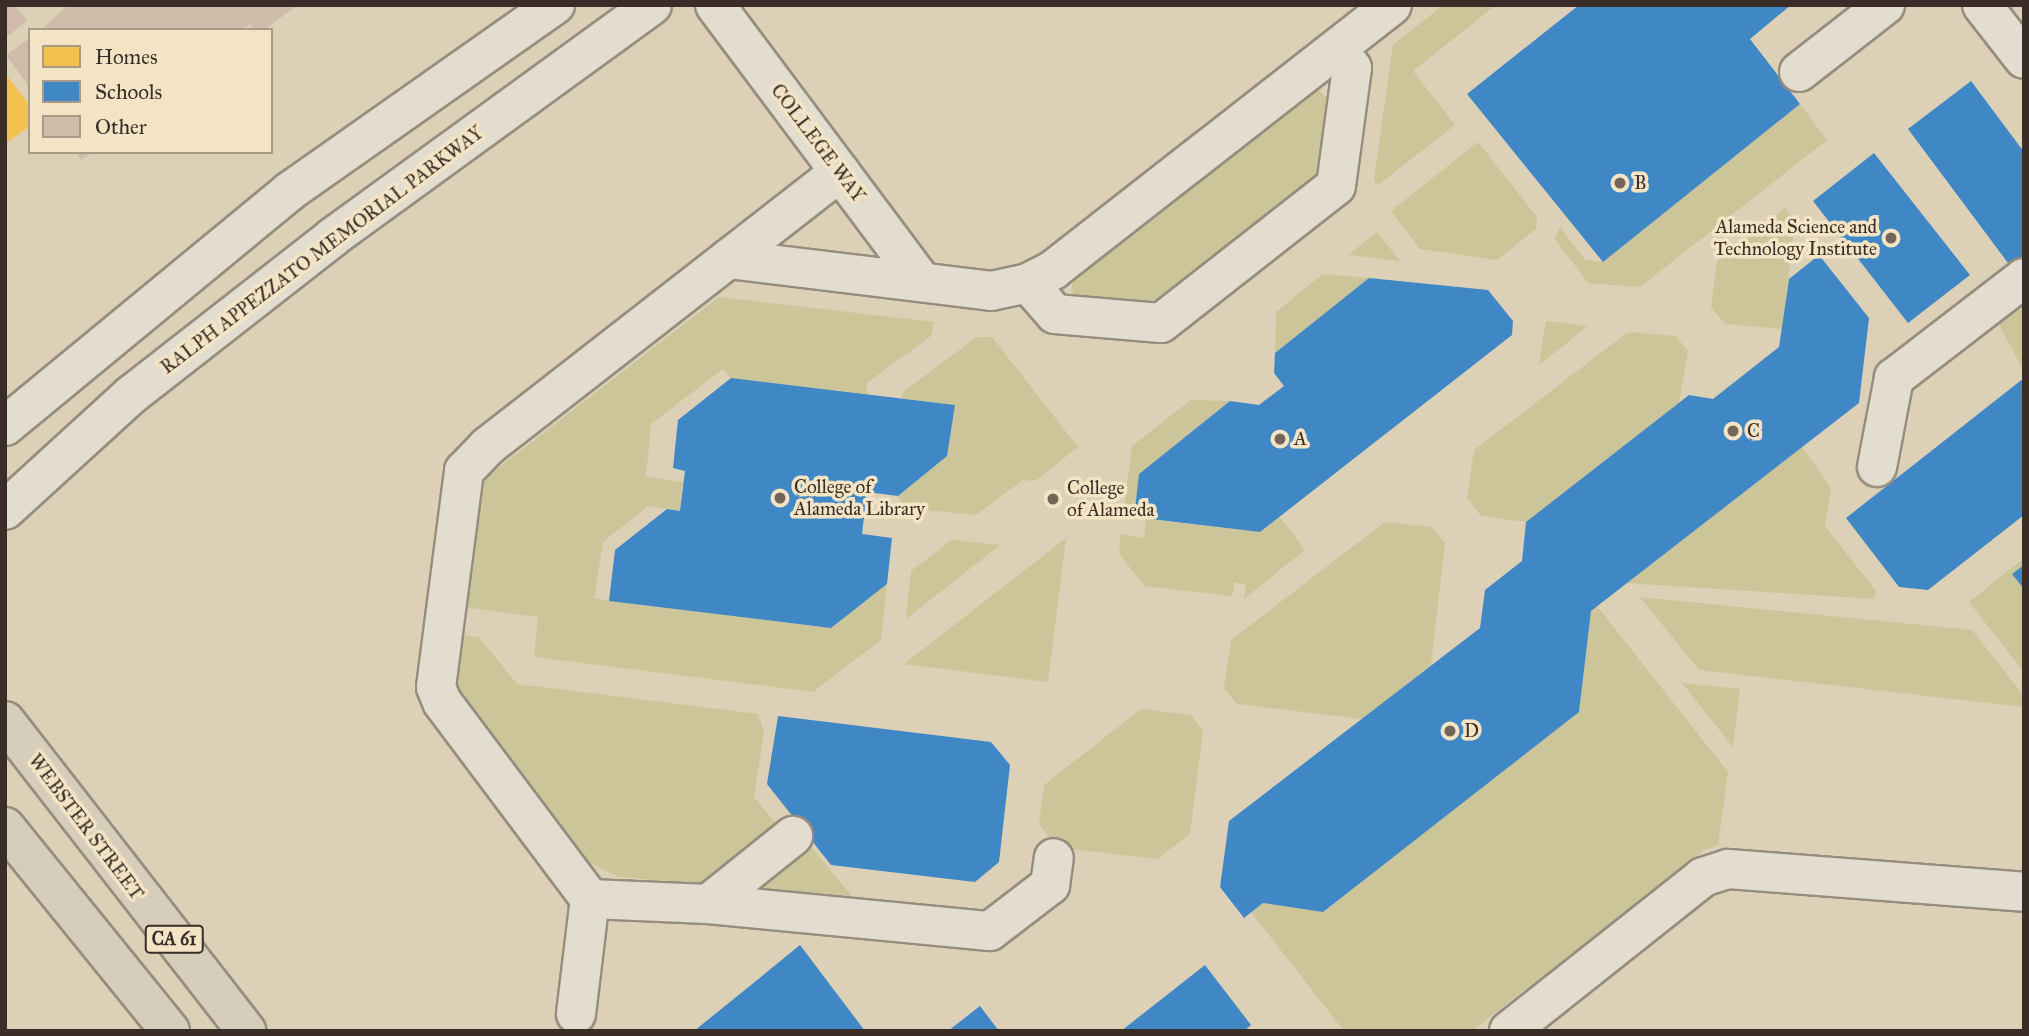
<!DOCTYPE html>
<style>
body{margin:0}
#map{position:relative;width:2029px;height:1036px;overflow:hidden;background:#dcd0b6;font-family:"IM FELL Great Primer",serif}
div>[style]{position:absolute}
.green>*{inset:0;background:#ccc599}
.homes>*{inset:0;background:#f2c14e}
.schools>*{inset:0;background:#3f88c5}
.building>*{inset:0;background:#cfbcaa}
.roads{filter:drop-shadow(2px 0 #968d7e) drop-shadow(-2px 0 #968d7e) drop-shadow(0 2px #968d7e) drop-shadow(0 -2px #968d7e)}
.minor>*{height:38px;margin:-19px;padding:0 19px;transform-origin:19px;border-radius:19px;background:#e3ddd0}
.major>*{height:38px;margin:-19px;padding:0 19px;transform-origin:19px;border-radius:19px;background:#d7cdbb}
.dots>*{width:19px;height:19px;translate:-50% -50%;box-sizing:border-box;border:4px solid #f3e4c5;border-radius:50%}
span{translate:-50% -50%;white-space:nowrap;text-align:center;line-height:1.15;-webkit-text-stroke:7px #f3e4c5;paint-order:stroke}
.shield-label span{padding:2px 5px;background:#f3e4c5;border:2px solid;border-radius:5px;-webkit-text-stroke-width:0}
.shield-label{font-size:18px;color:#3a2c26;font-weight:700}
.street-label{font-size:19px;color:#3a2c26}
.poi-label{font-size:19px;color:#3a2c26}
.left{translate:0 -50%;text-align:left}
.right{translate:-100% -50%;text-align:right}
.frame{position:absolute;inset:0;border:7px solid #3a2c26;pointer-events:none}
.legend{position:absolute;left:28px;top:28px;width:245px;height:126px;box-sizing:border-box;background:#f3e4c5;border:2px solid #a99a85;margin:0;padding:9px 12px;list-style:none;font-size:21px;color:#3a2c26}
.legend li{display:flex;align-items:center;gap:14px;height:35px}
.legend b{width:35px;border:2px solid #a99a85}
</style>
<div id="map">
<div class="green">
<i style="clip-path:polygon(1443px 5px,1496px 5px,1413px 71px,1455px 125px,1378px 185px,1374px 180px,1393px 45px)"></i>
<i style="clip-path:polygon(1320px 91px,1330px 101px,1322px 166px,1307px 188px,1162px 300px,1142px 306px,1079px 298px,1071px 291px,1074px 274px,1311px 92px)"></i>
<i style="clip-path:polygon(1800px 104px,1827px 140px,1640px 287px,1588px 283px,1555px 239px,1560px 227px,1585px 260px,1603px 262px)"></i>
<i style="clip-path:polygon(1478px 142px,1537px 217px,1536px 229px,1497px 260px,1420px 249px,1391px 211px)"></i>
<i style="clip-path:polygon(1785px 208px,1795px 221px,1782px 329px,1725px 324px,1711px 307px,1717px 261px)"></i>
<i style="clip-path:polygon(1377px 232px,1400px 261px,1348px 255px)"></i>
<i style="clip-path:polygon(1323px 274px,1369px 278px,1275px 353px,1276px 312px)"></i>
<i style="clip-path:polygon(2024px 290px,2024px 371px,1993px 314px)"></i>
<i style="clip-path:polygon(719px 297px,934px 322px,931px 336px,867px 383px,867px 394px,731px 378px,723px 369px,651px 424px,646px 477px,683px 482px,680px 511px,648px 506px,603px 542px,594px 598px,609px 601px,831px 628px,887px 584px,881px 640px,813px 692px,534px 657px,538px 617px,462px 607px,481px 487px,488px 476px)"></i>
<i style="clip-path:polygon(1546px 321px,1588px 326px,1539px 365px)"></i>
<i style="clip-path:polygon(1628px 332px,1676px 336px,1688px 351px,1679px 403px,1526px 522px,1481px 516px,1467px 498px,1474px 450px)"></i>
<i style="clip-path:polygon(977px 337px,992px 337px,1078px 447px,1035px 481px,1023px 480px,976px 515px,905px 508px,898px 496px,947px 456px,954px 405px,902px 398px,903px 392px)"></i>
<i style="clip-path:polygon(1191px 400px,1230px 401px,1139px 474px,1134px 517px,1123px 516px,1132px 446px)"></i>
<i style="clip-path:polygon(1802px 447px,1831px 488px,1825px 526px,1876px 591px,1874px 599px,1627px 583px)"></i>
<i style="clip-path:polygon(1280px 517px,1305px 550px,1244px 599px,1246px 585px,1235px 582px,1232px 596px,1144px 586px,1119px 553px,1121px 534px,1144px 538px,1146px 519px,1260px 532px)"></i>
<i style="clip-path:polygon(1385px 522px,1432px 527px,1445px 543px,1431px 665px,1363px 719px,1237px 704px,1224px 688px,1231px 640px)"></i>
<i style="clip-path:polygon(1066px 538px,1048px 682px,904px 664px)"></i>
<i style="clip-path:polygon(952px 540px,1000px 545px,906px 619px,911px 571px)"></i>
<i style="clip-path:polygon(2024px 558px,2024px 565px,2012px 574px,2024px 589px,2024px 672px,1969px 602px)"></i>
<i style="clip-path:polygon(1640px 597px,1972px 630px,2024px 696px,2024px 707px,1699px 670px)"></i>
<i style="clip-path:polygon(1597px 606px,1728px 772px,1718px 845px,1704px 850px,1472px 1031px,1344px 1031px,1251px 912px,1263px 903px,1323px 911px,1579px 712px,1591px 611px)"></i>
<i style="clip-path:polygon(457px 635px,479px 637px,517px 684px,758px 714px,764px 733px,754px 797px,783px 832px,718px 885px,619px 877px,590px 863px,460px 697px,454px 683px)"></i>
<i style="clip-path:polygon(1682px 683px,1740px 689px,1733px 747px)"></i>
<i style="clip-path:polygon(1141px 709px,1191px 715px,1203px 731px,1190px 834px,1157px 859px,1056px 847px,1039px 824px,1044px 785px)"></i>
<i style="clip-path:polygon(809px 844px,859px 905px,747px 893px)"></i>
</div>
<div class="homes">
<i style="clip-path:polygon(5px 73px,30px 106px,30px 126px,5px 144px)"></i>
</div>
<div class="schools">
<i style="clip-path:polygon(1579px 5px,1791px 5px,1750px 39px,1800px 104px,1603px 262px,1467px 94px)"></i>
<i style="clip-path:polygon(1971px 81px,2024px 152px,2024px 258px,2011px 267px,1908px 129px)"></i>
<i style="clip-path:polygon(1874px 153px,1970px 275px,1908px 323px,1813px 201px)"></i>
<i style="clip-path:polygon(1819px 255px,1869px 318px,1859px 403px,1591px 611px,1579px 712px,1323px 912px,1263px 903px,1244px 918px,1220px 887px,1229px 821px,1480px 628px,1485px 590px,1522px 561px,1526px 522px,1689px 395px,1713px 399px,1779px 347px,1789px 279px)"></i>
<i style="clip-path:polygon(1369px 278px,1488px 290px,1513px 321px,1512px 335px,1260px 532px,1134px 517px,1139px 474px,1230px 401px,1259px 405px,1284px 386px,1274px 373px,1275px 353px)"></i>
<i style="clip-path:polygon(731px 378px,955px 405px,947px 456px,898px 496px,867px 492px,862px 534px,892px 538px,887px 584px,831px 628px,609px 601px,615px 550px,667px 509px,680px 511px,685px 471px,673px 468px,678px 420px)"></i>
<i style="clip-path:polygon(2024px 378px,2024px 515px,1928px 590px,1899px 587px,1846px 518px)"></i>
<i style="clip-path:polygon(2024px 565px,2024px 589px,2012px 574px)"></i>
<i style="clip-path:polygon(778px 716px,991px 742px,1010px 765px,999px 862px,975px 882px,831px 865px,767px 784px)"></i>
<i style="clip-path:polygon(800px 945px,865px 1031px,694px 1031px,751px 985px)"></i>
<i style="clip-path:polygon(1205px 965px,1251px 1025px,1244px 1031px,1121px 1031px)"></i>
<i style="clip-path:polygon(980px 1006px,999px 1031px,948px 1031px)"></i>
</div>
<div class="building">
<i style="clip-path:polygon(5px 5px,15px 5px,27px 21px,5px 38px)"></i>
<i style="clip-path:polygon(68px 5px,298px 5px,264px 30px,254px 30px,250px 24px,242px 30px,41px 30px)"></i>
<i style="clip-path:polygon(30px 38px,30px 88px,6px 55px)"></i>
<i style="clip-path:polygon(76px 152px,93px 152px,81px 160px)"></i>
</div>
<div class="roads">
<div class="minor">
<i style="left:715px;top:5px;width:346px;rotate:53.2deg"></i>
<i style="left:1982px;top:5px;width:68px;rotate:52.1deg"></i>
<i style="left:1799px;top:72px;width:109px;rotate:-37.9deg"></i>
<i style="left:728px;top:259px;width:265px;rotate:6.9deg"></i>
<i style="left:991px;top:291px;width:38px;rotate:-12deg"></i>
<i style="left:1028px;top:283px;width:28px;rotate:-27deg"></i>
<i style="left:1053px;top:270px;width:430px;rotate:-38deg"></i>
<i style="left:1028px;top:283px;width:41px;rotate:48.9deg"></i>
<i style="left:1055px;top:314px;width:106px;rotate:4.9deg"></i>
<i style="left:1161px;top:323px;width:222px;rotate:-38.1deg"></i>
<i style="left:1336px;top:186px;width:119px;rotate:-82.3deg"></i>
<i style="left:1352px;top:68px;width:24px;rotate:-128deg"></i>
<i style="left:5px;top:426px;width:369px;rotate:-39.5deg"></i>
<i style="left:290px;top:191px;width:324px;rotate:-35.1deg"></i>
<i style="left:1877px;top:467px;width:91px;rotate:-79.2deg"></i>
<i style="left:1894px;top:378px;width:164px;rotate:-37.6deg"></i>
<i style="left:5px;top:510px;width:171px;rotate:-42.4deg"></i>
<i style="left:131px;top:395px;width:256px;rotate:-38deg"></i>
<i style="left:333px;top:237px;width:394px;rotate:-36deg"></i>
<i style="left:590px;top:899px;width:118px;rotate:2.4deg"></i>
<i style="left:708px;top:904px;width:109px;rotate:-38.7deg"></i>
<i style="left:708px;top:904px;width:283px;rotate:5.5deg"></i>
<i style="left:990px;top:931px;width:76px;rotate:-37.5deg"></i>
<i style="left:1050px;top:885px;width:27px;rotate:-82deg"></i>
<i style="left:576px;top:1014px;width:116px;rotate:-83.1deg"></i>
<i style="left:590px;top:899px;width:246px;rotate:-126.9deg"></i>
<i style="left:442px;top:702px;width:16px;rotate:-112deg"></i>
<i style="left:436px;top:687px;width:218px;rotate:-82.6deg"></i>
<i style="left:464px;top:471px;width:35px;rotate:-46deg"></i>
<i style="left:488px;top:446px;width:446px;rotate:-37.9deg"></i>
<i style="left:1509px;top:1031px;width:248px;rotate:-38.4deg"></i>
<i style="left:1703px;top:877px;width:26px;rotate:-18deg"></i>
<i style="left:1728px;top:869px;width:297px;rotate:4.4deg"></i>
</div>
<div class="major">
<i style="left:5px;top:721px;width:393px;rotate:52.1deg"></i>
<i style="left:5px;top:827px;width:262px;rotate:51deg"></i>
</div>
</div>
<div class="dots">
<i style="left:1620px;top:183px;background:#736558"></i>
<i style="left:1891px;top:238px;background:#736558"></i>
<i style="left:1733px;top:431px;background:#736558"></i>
<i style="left:1280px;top:439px;background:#736558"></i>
<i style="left:780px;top:498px;background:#736558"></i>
<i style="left:1053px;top:499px;background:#736558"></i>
<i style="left:1450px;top:731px;background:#736558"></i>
</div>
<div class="shield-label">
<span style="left:174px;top:939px">CA 61</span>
</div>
<div class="street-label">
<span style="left:818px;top:143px;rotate:53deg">COLLEGE WAY</span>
<span style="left:322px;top:250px;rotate:-37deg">RALPH APPEZZATO MEMORIAL PARKWAY</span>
<span style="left:86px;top:827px;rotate:53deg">WEBSTER STREET</span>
</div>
<div class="poi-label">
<span class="left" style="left:1634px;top:183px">B</span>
<span class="right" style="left:1877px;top:238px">Alameda Science and<br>Technology Institute</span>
<span class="left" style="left:1747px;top:431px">C</span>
<span class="left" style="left:1294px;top:439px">A</span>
<span class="left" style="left:794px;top:498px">College of<br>Alameda Library</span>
<span class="left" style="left:1067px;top:499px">College<br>of Alameda</span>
<span class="left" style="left:1464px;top:731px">D</span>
</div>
<div class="frame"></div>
<ul class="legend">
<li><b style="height:19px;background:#f2c14e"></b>Homes</li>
<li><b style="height:19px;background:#3f88c5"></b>Schools</li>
<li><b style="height:19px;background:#cfbcaa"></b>Other</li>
</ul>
</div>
